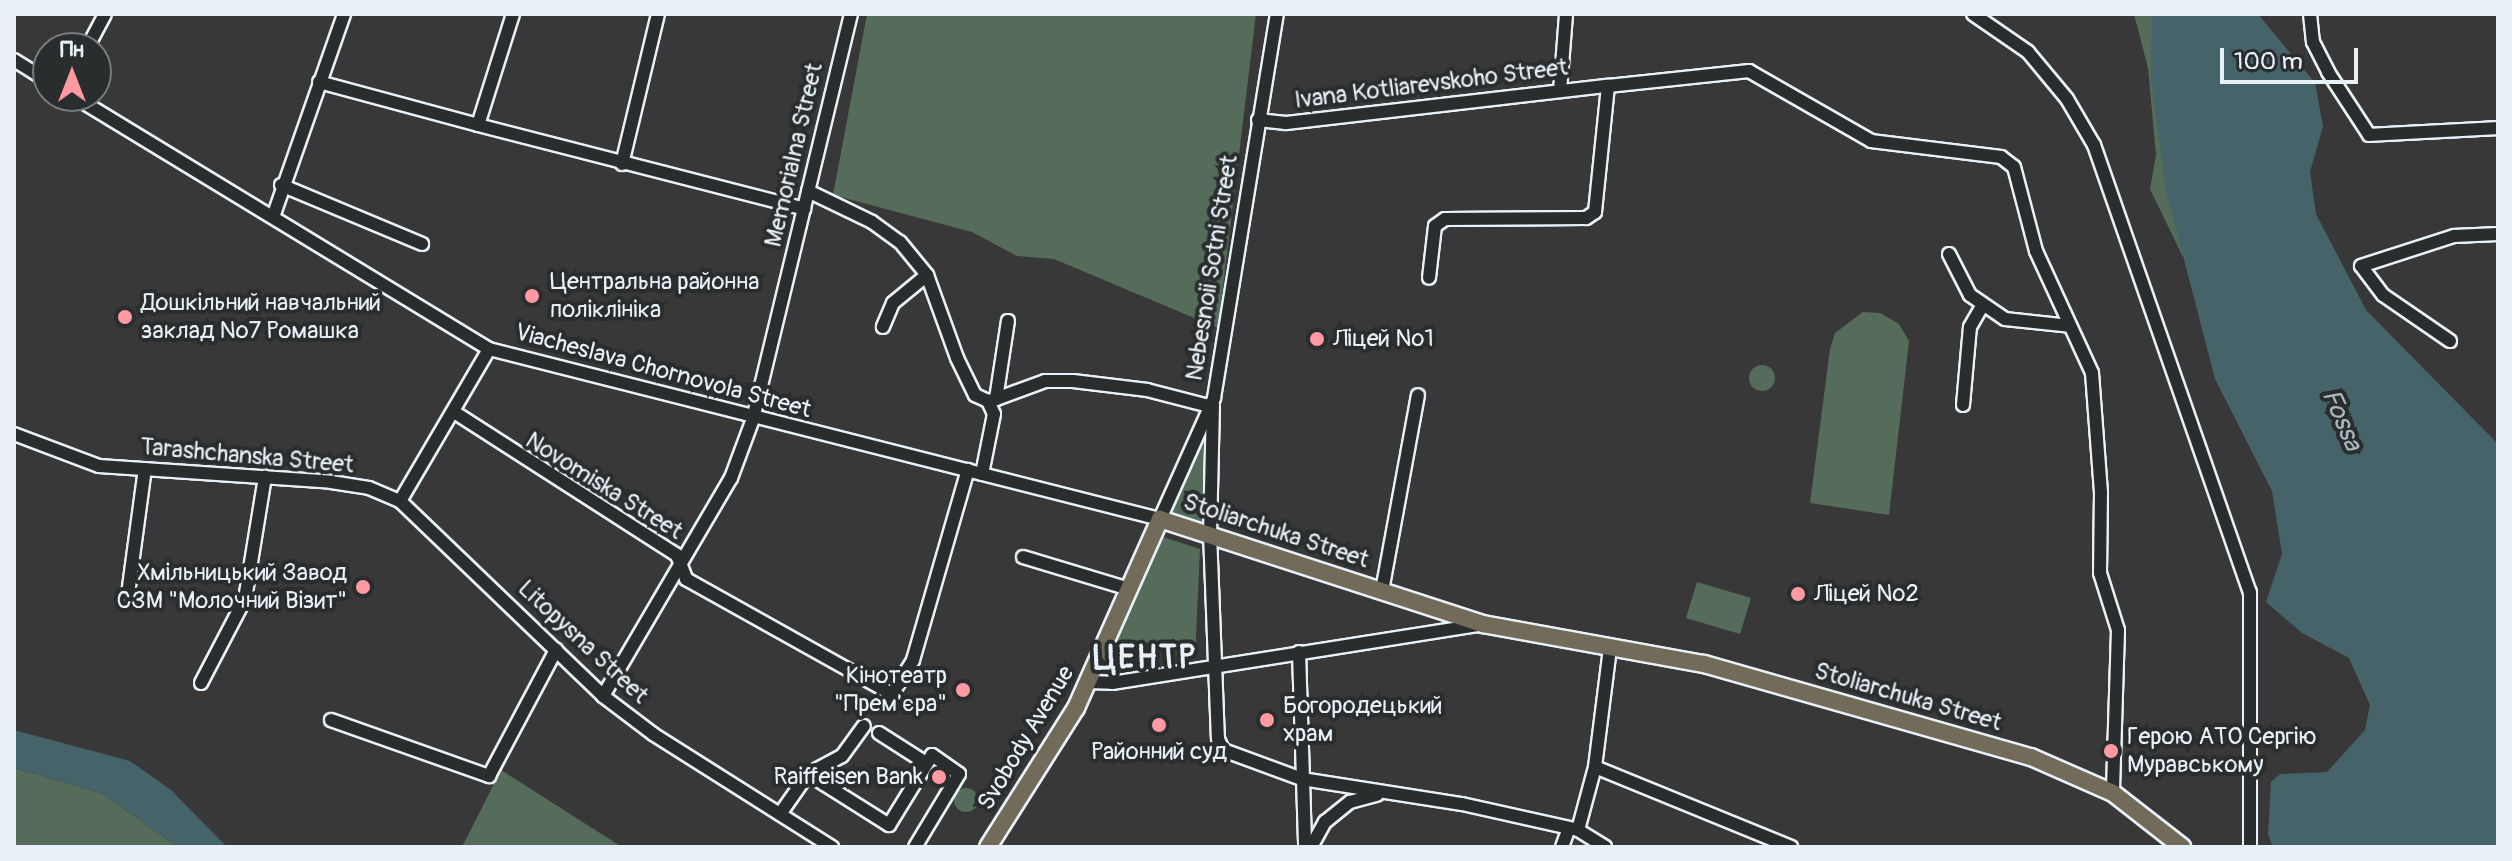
<!DOCTYPE html>
<meta charset="utf-8">
<style>
body{margin:0}
#map{position:relative;width:2512px;height:861px;overflow:hidden;background:#393838;font-family:Pangolin,sans-serif}
div>[style]{position:absolute}
.green>*{inset:0;background:#546c59}
.round{border-radius:50%}
.water>*{inset:0;background:#456368}
.roads{filter:drop-shadow(2px 0 #e8f1f8) drop-shadow(-2px 0 #e8f1f8) drop-shadow(0 2px #e8f1f8) drop-shadow(0 -2px #e8f1f8)}
.minor>*{height:12px;margin:-6px;padding:0 6px;transform-origin:6px;border-radius:6px;background:#2a2d2e}
.major>*{height:16px;margin:-8px;padding:0 8px;transform-origin:8px;border-radius:8px;background:#736b5a}
.dots>*{width:22px;height:22px;translate:-50% -50%;box-sizing:border-box;border:4px solid #2a2d2e;border-radius:50%}
span{translate:-50% -50%;white-space:nowrap;text-align:center;line-height:1.15;-webkit-text-stroke:8px #2a2d2e;paint-order:stroke}
.street-label{font-size:24px;color:#e8f1f8}
.poi-label{font-size:24px;color:#e8f1f8}
.left{translate:0 -50%;text-align:left}
.right{translate:-100% -50%;text-align:right}
.water-label{font-size:26px;color:#a7b8be;font-style:italic}
.district-label{font-size:32px;color:#e8f1f8;font-weight:700;letter-spacing:2px}
.frame{position:absolute;inset:0;border:16px solid #e8f1f8;pointer-events:none}
.north{position:absolute;left:32px;top:32px;width:80px;height:80px;box-sizing:border-box;background:#2a2d2e;border:2px solid #767b7f;border-radius:50%;rotate:0deg;font-size:22px;font-weight:700;line-height:32px;text-align:center;color:#e8f1f8}
.north::after{content:'';display:block;margin:auto;width:28px;height:36px;background:#ff9aa2;clip-path:polygon(50% 0,100% 100%,50% 72%,0 100%)}
.scale{position:absolute;left:2220px;top:48px;width:138px;height:36px;box-sizing:border-box;border:4px solid #e8f1f8;border-top:0;padding-left:10px;font-size:24px;line-height:28px;white-space:nowrap;color:#e8f1f8;-webkit-text-stroke:6px #2a2d2e;paint-order:stroke}
</style>
<div id="map">
<div class="green">
<i style="clip-path:polygon(867px 14px,1256px 14px,1218px 328px,1054px 259px,1017px 256px,972px 232px,833px 195px)"></i>
<i style="clip-path:polygon(2134px 14px,2185px 14px,2183px 257px,2150px 189px,2156px 155px,2148px 68px)"></i>
<i style="clip-path:polygon(1863px 312px,1880px 313px,1899px 324px,1909px 341px,1889px 515px,1810px 503px,1830px 349px,1835px 333px)"></i>
<i class="round" style="left:1749px;top:365px;width:26px;height:26px"></i>
<i style="clip-path:polygon(1199px 442px,1208px 445px,1205px 523px,1170px 513px)"></i>
<i style="clip-path:polygon(1160px 536px,1200px 549px,1195px 658px,1179px 661px,1174px 648px,1134px 640px,1128px 654px,1112px 658px,1111px 649px)"></i>
<i style="clip-path:polygon(1697px 582px,1751px 598px,1740px 634px,1686px 618px)"></i>
<i style="clip-path:polygon(14px 768px,101px 793px,178px 847px,14px 847px)"></i>
<i style="clip-path:polygon(501px 770px,622px 847px,462px 847px)"></i>
<i class="round" style="left:954px;top:788px;width:24px;height:24px"></i>
</div>
<div class="water">
<i style="clip-path:polygon(2152px 14px,2258px 14px,2315px 83px,2323px 126px,2310px 172px,2316px 214px,2366px 310px,2498px 444px,2498px 847px,2273px 847px,2268px 835px,2271px 782px,2280px 774px,2327px 772px,2365px 730px,2370px 705px,2349px 658px,2302px 633px,2266px 602px,2282px 554px,2272px 491px,2215px 379px,2166px 190px,2151px 80px)"></i>
<i style="clip-path:polygon(14px 730px,130px 761px,171px 790px,227px 847px,178px 847px,101px 793px,14px 768px)"></i>
</div>
<div class="roads">
<div class="minor">
<i style="left:1973px;top:14px;width:67px;rotate:34.6deg"></i>
<i style="left:2028px;top:52px;width:61px;rotate:50.3deg"></i>
<i style="left:2067px;top:99px;width:53px;rotate:59.6deg"></i>
<i style="left:2094px;top:145px;width:473px;rotate:70.8deg"></i>
<i style="left:2250px;top:592px;width:255px;rotate:90deg"></i>
<i style="left:2310px;top:14px;width:28px;rotate:84deg"></i>
<i style="left:2313px;top:42px;width:34px;rotate:63deg"></i>
<i style="left:2328px;top:72px;width:75px;rotate:56.9deg"></i>
<i style="left:2369px;top:135px;width:129px;rotate:-3.1deg"></i>
<i style="left:87px;top:48px;width:38px;rotate:-62deg"></i>
<i style="left:14px;top:60px;width:40px;rotate:32deg"></i>
<i style="left:319px;top:82px;width:165px;rotate:15.1deg"></i>
<i style="left:478px;top:125px;width:116px;rotate:-72.5deg"></i>
<i style="left:1608px;top:86px;width:142px;rotate:-6.1deg"></i>
<i style="left:1749px;top:71px;width:141px;rotate:29.8deg"></i>
<i style="left:1871px;top:141px;width:131px;rotate:7deg"></i>
<i style="left:2001px;top:157px;width:16px;rotate:38deg"></i>
<i style="left:2014px;top:167px;width:87px;rotate:75.3deg"></i>
<i style="left:2036px;top:251px;width:134px;rotate:65.3deg"></i>
<i style="left:2092px;top:373px;width:119px;rotate:85.7deg"></i>
<i style="left:2101px;top:492px;width:81px;rotate:90.7deg"></i>
<i style="left:2100px;top:573px;width:60px;rotate:72.5deg"></i>
<i style="left:2118px;top:630px;width:163px;rotate:91.8deg"></i>
<i style="left:1560px;top:91px;width:77px;rotate:-85.5deg"></i>
<i style="left:73px;top:96px;width:487px;rotate:31.3deg"></i>
<i style="left:489px;top:349px;width:692px;rotate:14.22deg"></i>
<i style="left:1160px;top:519px;width:133px;rotate:-65.9deg"></i>
<i style="left:1214px;top:398px;width:389px;rotate:-80.7deg"></i>
<i style="left:1258px;top:120px;width:28px;rotate:6deg"></i>
<i style="left:1286px;top:123px;width:324px;rotate:-6.6deg"></i>
<i style="left:1608px;top:86px;width:127px;rotate:95.9deg"></i>
<i style="left:1595px;top:212px;width:11px;rotate:146deg"></i>
<i style="left:1586px;top:218px;width:141px;rotate:179.6deg"></i>
<i style="left:1445px;top:219px;width:12px;rotate:145deg"></i>
<i style="left:1435px;top:226px;width:52px;rotate:96.6deg"></i>
<i style="left:478px;top:125px;width:337px;rotate:14.4deg"></i>
<i style="left:622px;top:164px;width:154px;rotate:-76.5deg"></i>
<i style="left:281px;top:185px;width:153px;rotate:22.7deg"></i>
<i style="left:808px;top:191px;width:71px;rotate:25.8deg"></i>
<i style="left:872px;top:222px;width:34px;rotate:36deg"></i>
<i style="left:900px;top:242px;width:43px;rotate:50.7deg"></i>
<i style="left:927px;top:275px;width:44px;rotate:140.5deg"></i>
<i style="left:893px;top:303px;width:26px;rotate:113deg"></i>
<i style="left:273px;top:217px;width:215px;rotate:-70.7deg"></i>
<i style="left:1949px;top:254px;width:46px;rotate:62.9deg"></i>
<i style="left:1970px;top:295px;width:42px;rotate:34.4deg"></i>
<i style="left:2005px;top:319px;width:65px;rotate:6.1deg"></i>
<i style="left:927px;top:275px;width:88px;rotate:70.1deg"></i>
<i style="left:957px;top:358px;width:41px;rotate:64.1deg"></i>
<i style="left:975px;top:395px;width:14px;rotate:25deg"></i>
<i style="left:988px;top:401px;width:8px;rotate:-14deg"></i>
<i style="left:996px;top:399px;width:79px;rotate:-81.3deg"></i>
<i style="left:2450px;top:341px;width:81px;rotate:-145.5deg"></i>
<i style="left:2383px;top:295px;width:36px;rotate:-127deg"></i>
<i style="left:2361px;top:266px;width:98px;rotate:-17.9deg"></i>
<i style="left:2454px;top:236px;width:44px;rotate:-2.6deg"></i>
<i style="left:996px;top:399px;width:52px;rotate:-20.2deg"></i>
<i style="left:1045px;top:381px;width:28px"></i>
<i style="left:1073px;top:381px;width:75px;rotate:6.9deg"></i>
<i style="left:1147px;top:390px;width:64px;rotate:14.5deg"></i>
<i style="left:1213px;top:404px;width:129px;rotate:91.3deg"></i>
<i style="left:1210px;top:533px;width:206px;rotate:87.8deg"></i>
<i style="left:1218px;top:739px;width:12px;rotate:66deg"></i>
<i style="left:1223px;top:750px;width:84px;rotate:20.2deg"></i>
<i style="left:1302px;top:779px;width:162px;rotate:8.9deg"></i>
<i style="left:1462px;top:804px;width:119px;rotate:12.6deg"></i>
<i style="left:1578px;top:830px;width:32px;rotate:32deg"></i>
<i style="left:1963px;top:405px;width:78px;rotate:-84.9deg"></i>
<i style="left:1970px;top:327px;width:24px;rotate:-60deg"></i>
<i style="left:454px;top:412px;width:265px;rotate:32.7deg"></i>
<i style="left:677px;top:555px;width:26px;rotate:69deg"></i>
<i style="left:686px;top:579px;width:236px;rotate:29.2deg"></i>
<i style="left:892px;top:694px;width:40px;rotate:-58deg"></i>
<i style="left:913px;top:660px;width:198px;rotate:-73.9deg"></i>
<i style="left:14px;top:434px;width:91px;rotate:20.6deg"></i>
<i style="left:99px;top:466px;width:233px;rotate:3.9deg"></i>
<i style="left:331px;top:482px;width:38px;rotate:9deg"></i>
<i style="left:369px;top:488px;width:34px;rotate:23deg"></i>
<i style="left:400px;top:501px;width:281px;rotate:43.8deg"></i>
<i style="left:603px;top:696px;width:63px;rotate:37.2deg"></i>
<i style="left:653px;top:734px;width:212px;rotate:32.3deg"></i>
<i style="left:982px;top:474px;width:61px;rotate:-78.7deg"></i>
<i style="left:994px;top:414px;width:14px;rotate:-115deg"></i>
<i style="left:400px;top:501px;width:176px;rotate:-59.6deg"></i>
<i style="left:1023px;top:557px;width:111px;rotate:16.8deg"></i>
<i style="left:1382px;top:591px;width:199px;rotate:-79.6deg"></i>
<i style="left:128px;top:594px;width:126px;rotate:-82.3deg"></i>
<i style="left:1299px;top:652px;width:195px;rotate:88.2deg"></i>
<i style="left:1089px;top:682px;width:23px;rotate:2deg"></i>
<i style="left:1112px;top:683px;width:370px;rotate:-9deg"></i>
<i style="left:201px;top:683px;width:95px;rotate:-62.4deg"></i>
<i style="left:245px;top:599px;width:124px;rotate:-80.7deg"></i>
<i style="left:603px;top:696px;width:253px;rotate:-59.6deg"></i>
<i style="left:731px;top:478px;width:63px;rotate:-69.6deg"></i>
<i style="left:753px;top:419px;width:417px;rotate:-76.4deg"></i>
<i style="left:331px;top:720px;width:168px;rotate:19.5deg"></i>
<i style="left:489px;top:776px;width:143px;rotate:-62deg"></i>
<i style="left:879px;top:733px;width:56px;rotate:32.6deg"></i>
<i style="left:1595px;top:767px;width:212px;rotate:22.2deg"></i>
<i style="left:808px;top:774px;width:96px;rotate:32.2deg"></i>
<i style="left:889px;top:825px;width:82px;rotate:-58.4deg"></i>
<i style="left:932px;top:755px;width:33px;rotate:35deg"></i>
<i style="left:959px;top:774px;width:85px;rotate:121.1deg"></i>
<i style="left:780px;top:814px;width:49px;rotate:-55deg"></i>
<i style="left:808px;top:774px;width:38px;rotate:-28deg"></i>
<i style="left:842px;top:756px;width:37px;rotate:-54deg"></i>
<i style="left:1578px;top:830px;width:65px;rotate:-74.9deg"></i>
<i style="left:1595px;top:767px;width:120px;rotate:-82.8deg"></i>
<i style="left:1311px;top:847px;width:29px;rotate:-61deg"></i>
<i style="left:1325px;top:822px;width:32px;rotate:-39deg"></i>
<i style="left:1350px;top:802px;width:28px;rotate:-15deg"></i>
<i style="left:1562px;top:847px;width:20px;rotate:-70deg"></i>
</div>
<div class="major">
<i style="left:988px;top:847px;width:165px;rotate:-57.7deg"></i>
<i style="left:1076px;top:708px;width:207px;rotate:-66deg"></i>
<i style="left:1160px;top:519px;width:340px;rotate:18deg"></i>
<i style="left:1483px;top:624px;width:225px;rotate:10.3deg"></i>
<i style="left:1704px;top:664px;width:340px;rotate:15.9deg"></i>
<i style="left:2031px;top:757px;width:90px;rotate:23.7deg"></i>
<i style="left:2113px;top:793px;width:88px;rotate:38deg"></i>
</div>
</div>
<div class="dots">
<i style="left:532px;top:296px;background:#ff9aa2"></i>
<i style="left:125px;top:317px;background:#ff9aa2"></i>
<i style="left:1317px;top:339px;background:#ff9aa2"></i>
<i style="left:363px;top:587px;background:#ff9aa2"></i>
<i style="left:1798px;top:594px;background:#ff9aa2"></i>
<i style="left:963px;top:690px;background:#ff9aa2"></i>
<i style="left:1267px;top:720px;background:#ff9aa2"></i>
<i style="left:1159px;top:725px;background:#ff9aa2"></i>
<i style="left:2111px;top:751px;background:#ff9aa2"></i>
<i style="left:939px;top:777px;background:#ff9aa2"></i>
</div>
<div class="street-label">
<span style="left:1431px;top:84px;rotate:-7deg">Ivana Kotliarevskoho Street</span>
<span style="left:794px;top:155px;rotate:-77deg">Memorialna Street</span>
<span style="left:1212px;top:268px;rotate:-81deg">Nebesnoii Sotni Street</span>
<span style="left:663px;top:371px;rotate:15deg">Viacheslava Chornovola Street</span>
<span style="left:247px;top:456px;rotate:5deg">Tarashchanska Street</span>
<span style="left:604px;top:486px;rotate:32deg">Novomiska Street</span>
<span style="left:1276px;top:531px;rotate:18deg">Stoliarchuka Street</span>
<span style="left:583px;top:642px;rotate:43deg">Litopysna Street</span>
<span style="left:1908px;top:697px;rotate:16deg">Stoliarchuka Street</span>
<span style="left:1026px;top:738px;rotate:-59deg">Svobody Avenue</span>
</div>
<div class="poi-label">
<span class="left" style="left:550px;top:296px">Центральна районна<br>поліклініка</span>
<span class="left" style="left:141px;top:317px">Дошкільний навчальний<br>заклад №7 Ромашка</span>
<span class="left" style="left:1333px;top:339px">Ліцей №1</span>
<span class="right" style="left:347px;top:587px">Хмільницький Завод<br>СЗМ "Молочний Візит"</span>
<span class="left" style="left:1814px;top:594px">Ліцей №2</span>
<span class="right" style="left:947px;top:690px">Кінотеатр<br>"Прем'єра"</span>
<span class="left" style="left:1283px;top:720px">Богородецький<br>храм</span>
<span class="left" style="left:2127px;top:751px">Герою АТО Сергію<br>Муравському</span>
<span style="left:1159px;top:752px">Районний суд</span>
<span class="right" style="left:923px;top:777px">Raiffeisen Bank</span>
</div>
<div class="water-label">
<span style="left:2341px;top:420px;rotate:67deg">Fossa</span>
</div>
<div class="district-label">
<span style="left:1145px;top:658px">ЦЕНТР</span>
</div>
<div class="frame"></div>
<div class="north">Пн</div>
<div class="scale">100 m</div>
</div>
